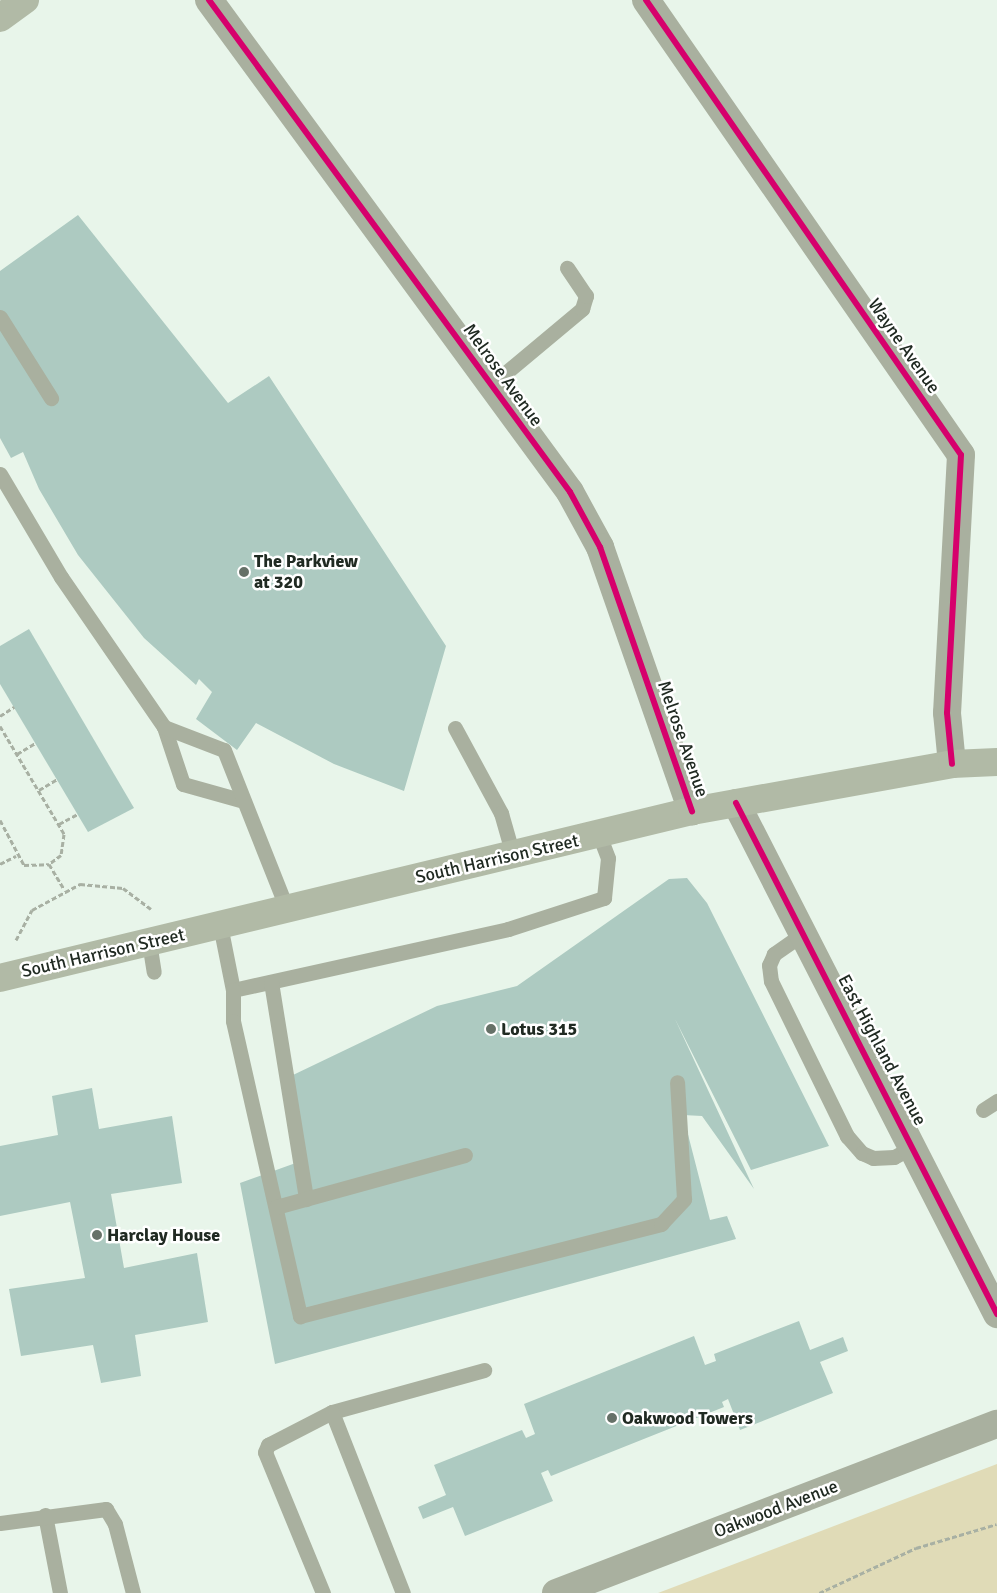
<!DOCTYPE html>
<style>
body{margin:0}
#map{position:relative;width:997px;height:1593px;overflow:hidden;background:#e8f5ea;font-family:Signika,sans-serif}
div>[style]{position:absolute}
.green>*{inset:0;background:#e0dbb7}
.building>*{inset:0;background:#adcac1}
.path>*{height:3px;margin-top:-1.5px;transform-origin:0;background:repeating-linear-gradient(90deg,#a8b0a3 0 5px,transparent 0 7.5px)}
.lane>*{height:15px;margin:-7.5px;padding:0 7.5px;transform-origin:7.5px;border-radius:7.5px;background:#a9b09f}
.street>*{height:28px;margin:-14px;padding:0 14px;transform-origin:14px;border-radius:14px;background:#a9b09f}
.secondary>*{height:28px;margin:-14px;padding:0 14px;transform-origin:14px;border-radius:14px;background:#b1baa6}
.cycleway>*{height:6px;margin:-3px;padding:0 3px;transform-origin:3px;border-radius:3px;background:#d6006c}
.dots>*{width:14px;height:14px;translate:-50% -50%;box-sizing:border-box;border:2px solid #fff;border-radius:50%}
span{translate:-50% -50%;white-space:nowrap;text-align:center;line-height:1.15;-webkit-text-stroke:5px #fff;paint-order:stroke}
.street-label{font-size:18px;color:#202a22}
.poi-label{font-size:18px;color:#202a22;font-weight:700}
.left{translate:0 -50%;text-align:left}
</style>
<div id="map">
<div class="green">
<i style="clip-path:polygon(997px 1464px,997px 1593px,658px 1593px)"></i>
</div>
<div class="building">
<i style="clip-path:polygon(78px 215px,228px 403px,269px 376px,446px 646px,404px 791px,334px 764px,256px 723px,237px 750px,196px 719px,212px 692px,199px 679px,196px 685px,144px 638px,78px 555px,39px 489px,23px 452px,11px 458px,0 438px,0 271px)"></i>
<i style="clip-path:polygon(29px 629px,134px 808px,88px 832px,0 684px,0 646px)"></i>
<i style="clip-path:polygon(687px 878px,707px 903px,829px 1146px,751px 1170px,675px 1019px,754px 1189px,702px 1116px,683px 1115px,710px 1220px,727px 1216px,736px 1239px,275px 1364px,240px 1183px,304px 1160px,293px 1075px,437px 1006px,517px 986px,669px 879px)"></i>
<i style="clip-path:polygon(92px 1088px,99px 1129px,172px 1116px,182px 1183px,111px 1194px,124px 1268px,197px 1253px,208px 1322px,135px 1335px,141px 1376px,101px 1383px,93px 1345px,21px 1356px,9px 1289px,85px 1278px,70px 1202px,0 1216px,0 1146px,58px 1135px,52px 1096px)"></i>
<i style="clip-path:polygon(799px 1321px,810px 1350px,843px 1337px,848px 1351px,820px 1362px,833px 1393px,740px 1430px,728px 1399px,722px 1402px,724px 1407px,551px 1476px,548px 1470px,541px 1473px,553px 1501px,465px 1536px,453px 1507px,423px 1519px,418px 1507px,446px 1495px,434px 1465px,522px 1430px,526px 1438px,535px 1434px,524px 1404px,694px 1336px,705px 1365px,716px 1361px,714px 1354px)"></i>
</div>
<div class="path">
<i style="left:0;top:716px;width:17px;rotate:-33deg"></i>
<i style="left:0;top:726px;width:126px;rotate:59.3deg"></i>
<i style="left:64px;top:834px;width:21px;rotate:98deg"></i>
<i style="left:61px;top:855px;width:15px;rotate:143deg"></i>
<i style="left:17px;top:754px;width:21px;rotate:-31deg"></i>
<i style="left:39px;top:790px;width:21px;rotate:-31deg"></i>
<i style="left:0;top:820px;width:51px;rotate:61.9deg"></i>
<i style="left:24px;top:865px;width:25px;rotate:-2deg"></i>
<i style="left:49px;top:864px;width:29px;rotate:59deg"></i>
<i style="left:59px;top:824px;width:21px;rotate:-28deg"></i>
<i style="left:0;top:864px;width:18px;rotate:-27deg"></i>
<i style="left:16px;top:940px;width:34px;rotate:-62deg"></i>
<i style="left:32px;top:910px;width:55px;rotate:-28.4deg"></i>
<i style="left:80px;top:884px;width:43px;rotate:5.3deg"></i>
<i style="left:123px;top:888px;width:35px;rotate:37deg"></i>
<i style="left:819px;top:1593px;width:107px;rotate:-24.9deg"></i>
<i style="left:916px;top:1548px;width:84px;rotate:-16.5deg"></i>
</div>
<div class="lane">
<i style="left:0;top:317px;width:96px;rotate:57.8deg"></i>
<i style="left:491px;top:385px;width:119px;rotate:-39.9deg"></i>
<i style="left:582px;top:309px;width:14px;rotate:-73deg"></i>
<i style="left:586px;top:296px;width:34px;rotate:-124deg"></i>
<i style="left:0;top:474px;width:120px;rotate:59.4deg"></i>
<i style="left:61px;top:577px;width:182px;rotate:55.5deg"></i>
<i style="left:164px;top:727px;width:60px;rotate:71.6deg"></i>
<i style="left:183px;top:784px;width:63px;rotate:15.6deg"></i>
<i style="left:164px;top:727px;width:64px;rotate:21deg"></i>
<i style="left:224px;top:750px;width:171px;rotate:68.4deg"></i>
<i style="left:455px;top:728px;width:97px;rotate:61.6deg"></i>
<i style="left:501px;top:813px;width:44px;rotate:74.1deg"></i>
<i style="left:220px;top:925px;width:66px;rotate:78.7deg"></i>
<i style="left:233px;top:990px;width:282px;rotate:-12.5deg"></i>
<i style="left:508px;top:929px;width:101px;rotate:-17.9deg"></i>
<i style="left:604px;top:898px;width:40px;rotate:-84.3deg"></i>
<i style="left:608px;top:858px;width:25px;rotate:-111deg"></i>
<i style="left:804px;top:933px;width:37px;rotate:145deg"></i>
<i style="left:774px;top:954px;width:12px;rotate:114deg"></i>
<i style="left:769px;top:965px;width:16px;rotate:83deg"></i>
<i style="left:771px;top:981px;width:173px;rotate:63.9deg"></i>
<i style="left:847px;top:1136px;width:23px;rotate:49deg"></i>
<i style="left:862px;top:1153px;width:12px;rotate:24deg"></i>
<i style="left:873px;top:1158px;width:21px;rotate:-3deg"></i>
<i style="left:894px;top:1157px;width:24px;rotate:-28deg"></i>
<i style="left:149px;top:942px;width:30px;rotate:81deg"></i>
<i style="left:271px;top:982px;width:220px;rotate:80.8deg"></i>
<i style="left:233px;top:990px;width:31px;rotate:90deg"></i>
<i style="left:233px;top:1021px;width:303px;rotate:77.2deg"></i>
<i style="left:300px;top:1316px;width:373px;rotate:-14.3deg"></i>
<i style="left:661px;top:1224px;width:34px;rotate:-47deg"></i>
<i style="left:684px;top:1199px;width:117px;rotate:-93.4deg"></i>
<i style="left:983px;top:1110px;width:17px;rotate:-33deg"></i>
<i style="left:276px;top:1207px;width:196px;rotate:-15.4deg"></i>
<i style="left:332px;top:1412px;width:158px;rotate:-15.4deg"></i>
<i style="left:45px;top:1515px;width:79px;rotate:79.1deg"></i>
<i style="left:0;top:1523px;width:107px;rotate:-7.5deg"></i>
<i style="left:106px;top:1509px;width:17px;rotate:59deg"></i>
<i style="left:115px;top:1524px;width:71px;rotate:75.4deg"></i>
<i style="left:323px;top:1593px;width:152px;rotate:-112.4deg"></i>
<i style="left:265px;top:1452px;width:8px;rotate:-67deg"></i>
<i style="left:268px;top:1445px;width:72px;rotate:-27.3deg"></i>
<i style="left:332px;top:1412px;width:194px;rotate:68.6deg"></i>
</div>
<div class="street">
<i style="left:209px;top:0;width:610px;rotate:53.73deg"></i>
<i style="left:570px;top:492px;width:63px;rotate:61.4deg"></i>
<i style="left:600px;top:547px;width:280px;rotate:70.8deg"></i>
<i style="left:646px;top:0;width:553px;rotate:55.3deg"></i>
<i style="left:961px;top:455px;width:258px;rotate:93.1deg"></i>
<i style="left:947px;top:713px;width:51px;rotate:84.4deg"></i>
<i style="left:736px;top:803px;width:574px;rotate:62.94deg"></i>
<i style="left:556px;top:1593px;width:472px;rotate:-21deg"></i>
</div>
<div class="secondary">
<i style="left:0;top:18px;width:31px;rotate:-36deg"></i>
<i style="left:0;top:978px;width:712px;rotate:-13.57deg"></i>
<i style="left:692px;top:811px;width:264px;rotate:-10.2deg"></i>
<i style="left:952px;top:764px;width:45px;rotate:-2.5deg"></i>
</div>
<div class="cycleway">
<i style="left:209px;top:0;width:610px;rotate:53.73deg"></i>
<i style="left:570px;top:492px;width:63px;rotate:61.4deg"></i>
<i style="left:600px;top:547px;width:280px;rotate:70.8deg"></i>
<i style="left:646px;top:0;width:553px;rotate:55.3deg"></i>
<i style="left:961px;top:455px;width:258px;rotate:93.1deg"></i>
<i style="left:947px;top:713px;width:51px;rotate:84.4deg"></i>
<i style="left:736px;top:803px;width:574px;rotate:62.94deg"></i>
</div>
<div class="dots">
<i style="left:244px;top:572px;background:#667168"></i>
<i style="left:491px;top:1029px;background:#667168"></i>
<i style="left:97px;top:1235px;background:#667168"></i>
<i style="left:612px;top:1418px;background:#667168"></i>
</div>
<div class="street-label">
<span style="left:904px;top:346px;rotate:55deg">Wayne Avenue</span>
<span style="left:503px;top:375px;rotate:54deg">Melrose Avenue</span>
<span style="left:683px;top:739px;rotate:71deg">Melrose Avenue</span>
<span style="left:497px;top:859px;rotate:-13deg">South Harrison Street</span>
<span style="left:103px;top:953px;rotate:-13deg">South Harrison Street</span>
<span style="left:882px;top:1050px;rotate:62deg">East Highland Avenue</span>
<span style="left:776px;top:1509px;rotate:-21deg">Oakwood Avenue</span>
</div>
<div class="poi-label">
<span class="left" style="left:254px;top:572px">The Parkview<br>at 320</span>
<span class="left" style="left:501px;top:1029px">Lotus 315</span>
<span class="left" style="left:107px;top:1235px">Harclay House</span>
<span class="left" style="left:622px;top:1418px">Oakwood Towers</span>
</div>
</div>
